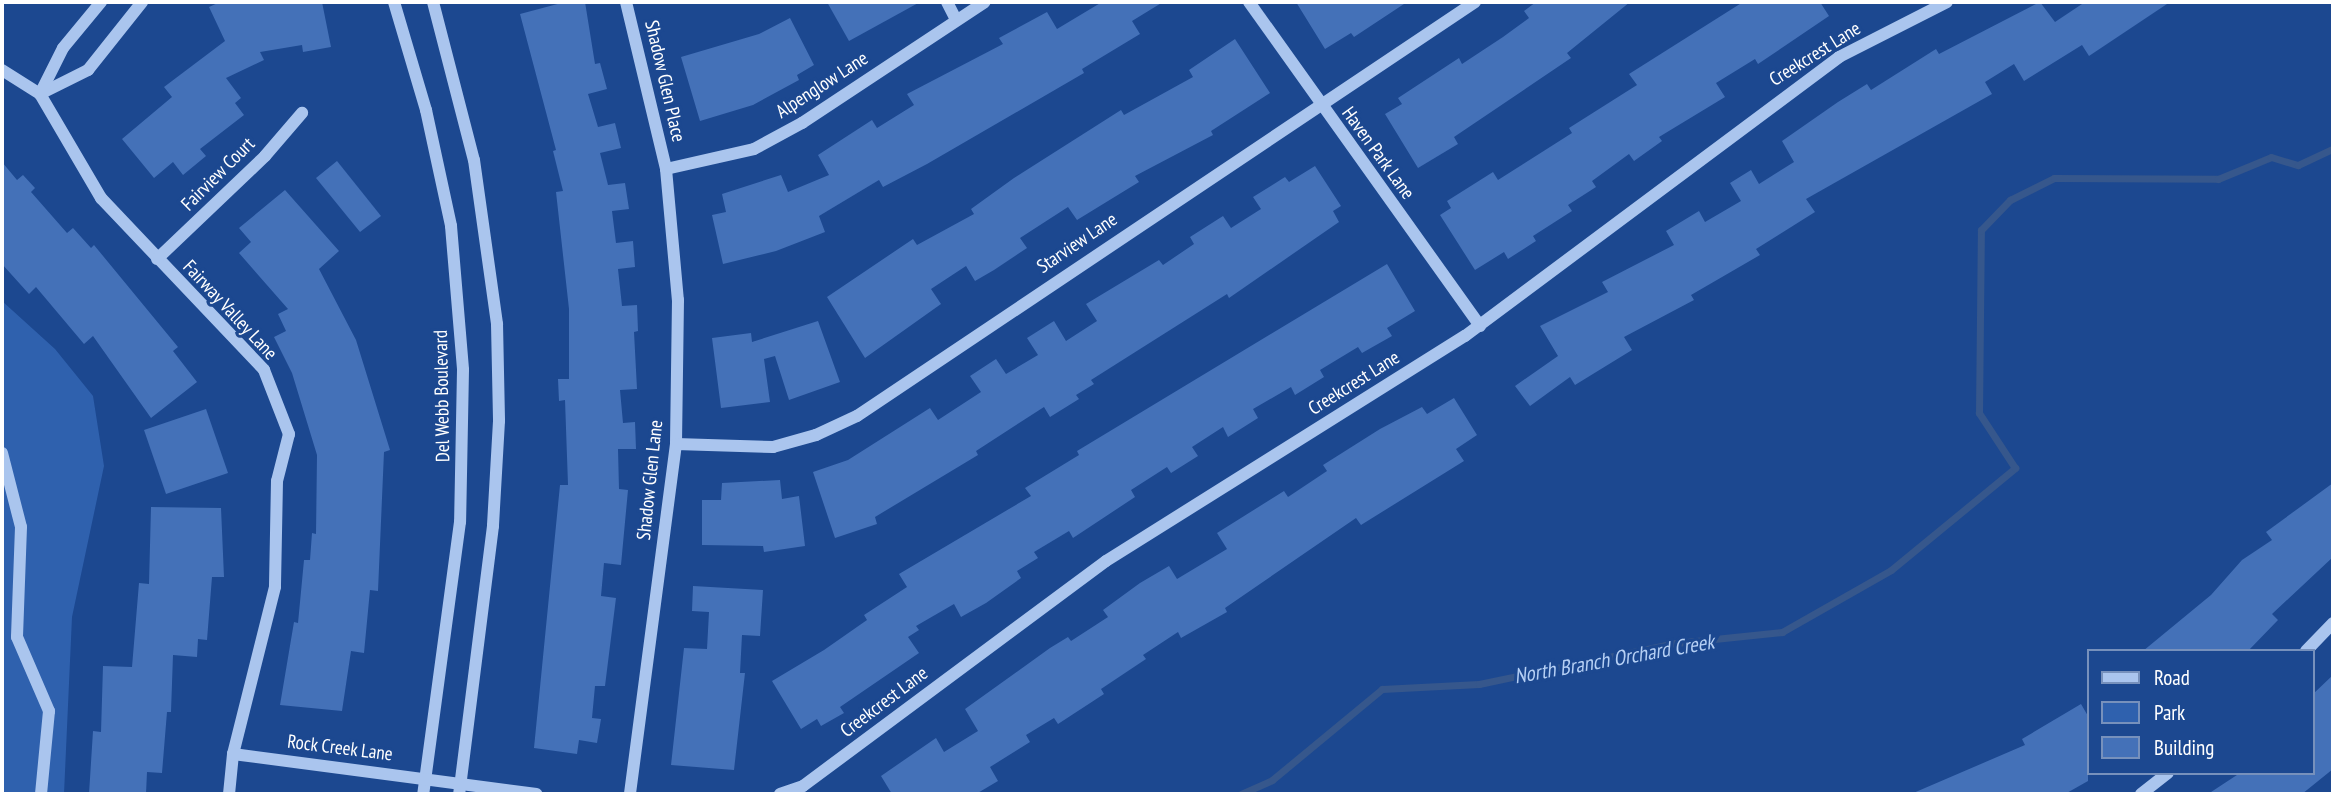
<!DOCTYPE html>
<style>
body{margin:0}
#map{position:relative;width:2335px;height:796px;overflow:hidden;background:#1c4890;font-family:"PT Sans Narrow",sans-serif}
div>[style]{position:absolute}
.green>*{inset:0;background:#2f61ae}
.stream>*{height:7px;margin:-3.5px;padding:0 3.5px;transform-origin:3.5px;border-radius:3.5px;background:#36578c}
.building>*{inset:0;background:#4471b8}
.minor>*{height:12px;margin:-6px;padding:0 6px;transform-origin:6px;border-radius:6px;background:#aac5ee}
span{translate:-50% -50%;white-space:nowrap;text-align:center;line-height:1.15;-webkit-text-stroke:6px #1c4890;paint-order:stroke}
.street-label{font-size:19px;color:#fff}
.water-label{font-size:21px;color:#b6d0f5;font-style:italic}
.frame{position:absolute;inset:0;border:4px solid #fff;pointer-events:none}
.legend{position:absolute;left:2087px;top:649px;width:228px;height:126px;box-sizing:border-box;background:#1c4890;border:2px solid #7791bc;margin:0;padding:9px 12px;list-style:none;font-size:21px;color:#fff}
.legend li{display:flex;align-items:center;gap:14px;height:35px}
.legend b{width:35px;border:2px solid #7791bc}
</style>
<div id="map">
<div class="green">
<i style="clip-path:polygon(2px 301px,55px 349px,93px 396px,104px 466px,72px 617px,64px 794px,2px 794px)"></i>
</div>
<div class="stream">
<i style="left:1241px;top:794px;width:34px;rotate:-24deg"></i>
<i style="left:1272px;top:780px;width:143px;rotate:-39.6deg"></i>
<i style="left:1382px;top:689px;width:97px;rotate:-3deg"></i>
<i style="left:1479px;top:684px;width:201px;rotate:-11.8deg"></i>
<i style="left:1676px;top:643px;width:107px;rotate:-5.9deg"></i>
<i style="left:1782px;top:632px;width:125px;rotate:-29.6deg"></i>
<i style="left:1891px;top:570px;width:161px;rotate:-39.4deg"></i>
<i style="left:2015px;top:468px;width:66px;rotate:-123.2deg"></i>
<i style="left:1979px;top:413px;width:183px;rotate:-89.4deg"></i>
<i style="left:1981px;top:230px;width:42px;rotate:-46deg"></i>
<i style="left:2010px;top:200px;width:49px;rotate:-26.6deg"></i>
<i style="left:2054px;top:178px;width:164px;rotate:0.3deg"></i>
<i style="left:2218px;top:179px;width:57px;rotate:-22.5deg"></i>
<i style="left:2271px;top:157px;width:28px;rotate:17deg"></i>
<i style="left:2298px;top:165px;width:38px;rotate:-25deg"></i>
</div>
<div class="building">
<i style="clip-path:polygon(220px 2px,322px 2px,331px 47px,303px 52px,302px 45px,260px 52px,264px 60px,226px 78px,241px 98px,235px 103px,244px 115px,200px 149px,206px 156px,183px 175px,173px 162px,154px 178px,122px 139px,172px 97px,164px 87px,225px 41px,209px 7px)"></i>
<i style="clip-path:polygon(565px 2px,585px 2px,595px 64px,600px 63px,607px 89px,588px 94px,598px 127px,615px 123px,621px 148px,600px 153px,608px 185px,625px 183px,629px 209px,612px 211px,616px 243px,633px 241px,635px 267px,618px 269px,622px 306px,637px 305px,638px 331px,634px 332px,637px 389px,620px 390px,623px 423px,635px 422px,636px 449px,618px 449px,619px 489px,628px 490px,621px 565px,604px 563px,601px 596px,616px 598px,605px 686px,595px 686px,592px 718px,601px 719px,597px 743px,579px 740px,577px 754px,534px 748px,560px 485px,568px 485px,565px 400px,559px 401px,558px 379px,569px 379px,569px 309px,556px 192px,563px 191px,553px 151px,556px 150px,520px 14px)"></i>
<i style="clip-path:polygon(827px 2px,920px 2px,849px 41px)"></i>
<i style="clip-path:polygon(1102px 2px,1163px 2px,1132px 21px,1140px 34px,1082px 69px,1084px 73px,927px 164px,883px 187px,879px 180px,819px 216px,825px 232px,776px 251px,723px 264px,712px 215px,726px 212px,722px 194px,781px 175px,788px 192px,829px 175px,818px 155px,872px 120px,877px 128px,914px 105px,907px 94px,1003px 44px,999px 38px,1047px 12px,1057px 29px)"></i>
<i style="clip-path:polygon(1296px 2px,1407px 2px,1354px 37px,1351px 33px,1325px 49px)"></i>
<i style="clip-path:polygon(1536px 2px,1630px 2px,1567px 53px,1571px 58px,1454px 137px,1458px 144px,1418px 168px,1385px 114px,1402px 104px,1398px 98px,1459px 58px,1462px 64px,1503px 37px,1529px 18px,1524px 11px)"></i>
<i style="clip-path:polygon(1743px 2px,1820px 2px,1829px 16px,1758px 64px,1755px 59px,1716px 83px,1725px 97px,1659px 137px,1662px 141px,1634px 161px,1629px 154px,1592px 181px,1596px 187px,1568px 205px,1572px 211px,1533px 236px,1536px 241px,1508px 259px,1504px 252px,1475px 270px,1440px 215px,1451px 208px,1447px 201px,1493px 172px,1498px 180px,1572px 133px,1569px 128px,1637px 85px,1629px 74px)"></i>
<i style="clip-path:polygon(2040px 2px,2055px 22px,2085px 2px,2170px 2px,2089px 56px,2082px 45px,2024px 81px,2014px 64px,1985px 82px,1992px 94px,1806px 199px,1815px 212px,1756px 249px,1760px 255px,1691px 295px,1694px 300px,1624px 337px,1632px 350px,1575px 385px,1570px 377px,1530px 406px,1515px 386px,1558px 356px,1540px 326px,1608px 292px,1602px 282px,1674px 245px,1666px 231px,1699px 211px,1705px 222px,1741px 201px,1730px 183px,1751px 170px,1759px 184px,1794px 162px,1782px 141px,1838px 102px,1867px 84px,1871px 90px,1936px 49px,1939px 54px)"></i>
<i style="clip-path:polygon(790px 18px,814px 65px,797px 75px,799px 80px,753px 105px,700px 121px,681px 57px,759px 34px)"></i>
<i style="clip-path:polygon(1235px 39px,1270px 93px,1211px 131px,1213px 135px,1135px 176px,1139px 182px,1077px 220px,1068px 207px,1020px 238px,1027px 248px,994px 270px,975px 281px,966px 266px,931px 289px,941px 304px,865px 358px,827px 297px,913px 239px,917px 245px,974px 214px,971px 209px,1014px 178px,1121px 110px,1124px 115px,1193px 77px,1189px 70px)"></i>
<i style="clip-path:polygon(337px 161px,381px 216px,360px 232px,316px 178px)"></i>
<i style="clip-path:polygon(2px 162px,17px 180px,23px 175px,35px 188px,31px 192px,67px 233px,73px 228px,91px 248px,94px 245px,178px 347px,173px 351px,197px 382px,151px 418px,93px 336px,84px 344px,36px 287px,29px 294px,2px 264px)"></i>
<i style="clip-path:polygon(1315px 166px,1341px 206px,1333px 211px,1339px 222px,1229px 298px,1227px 294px,1091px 380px,1094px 384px,1076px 395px,1079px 399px,1050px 417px,1044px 407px,976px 451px,978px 455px,875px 517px,877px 524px,835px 538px,813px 472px,848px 460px,930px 408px,938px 420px,981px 392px,970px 376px,996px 359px,1006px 374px,1038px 355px,1027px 338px,1054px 321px,1066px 341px,1097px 321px,1086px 304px,1159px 260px,1163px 265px,1194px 244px,1190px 237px,1223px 216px,1231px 228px,1261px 209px,1253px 197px,1285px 177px,1289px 182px)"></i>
<i style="clip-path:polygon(285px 190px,339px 251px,319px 269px,356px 340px,390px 450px,384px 452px,378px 591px,370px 590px,364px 653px,351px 651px,342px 711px,280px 705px,294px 622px,298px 623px,304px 560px,310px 560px,312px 533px,316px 534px,317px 455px,292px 373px,274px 337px,286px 331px,278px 314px,288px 309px,239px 253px,251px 242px,239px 228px)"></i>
<i style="clip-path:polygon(1387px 264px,1415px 311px,1387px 328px,1392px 336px,1362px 353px,1358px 347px,1320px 370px,1324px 377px,1295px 395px,1291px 387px,1253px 409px,1258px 418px,1228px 437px,1223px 427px,1192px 447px,1198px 456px,1171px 473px,1167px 467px,1131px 490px,1135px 497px,1073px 538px,1069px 531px,1034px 552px,1038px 558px,1017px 571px,1021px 578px,986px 603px,961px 617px,954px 604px,916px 626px,919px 630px,908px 637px,919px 653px,840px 707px,844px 713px,821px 726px,817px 719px,801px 729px,772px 681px,824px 650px,867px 620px,864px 615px,907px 587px,899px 574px,1031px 496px,1025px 488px,1079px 455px,1077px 451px)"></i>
<i style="clip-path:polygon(818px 321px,840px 382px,789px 400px,775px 356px,764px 359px,770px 402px,721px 408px,712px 338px,751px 333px,752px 342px)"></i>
<i style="clip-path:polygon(1454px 398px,1477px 435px,1456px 449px,1464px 461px,1361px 525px,1356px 518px,1225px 608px,1227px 612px,1181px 638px,1178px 632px,1143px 655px,1146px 659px,1101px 689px,1104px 694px,1058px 724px,1054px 718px,1026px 735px,1030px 742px,990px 767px,998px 781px,976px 794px,892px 794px,881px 776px,936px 738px,944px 752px,978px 731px,965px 709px,1050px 648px,1068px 637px,1071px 641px,1108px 617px,1103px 610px,1140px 583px,1169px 566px,1177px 579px,1227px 549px,1217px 533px,1284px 491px,1288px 497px,1327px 471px,1323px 465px,1380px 429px,1422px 407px,1427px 414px)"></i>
<i style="clip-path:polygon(206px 409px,228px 473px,166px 494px,144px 430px)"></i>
<i style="clip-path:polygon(780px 480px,782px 499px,799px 496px,805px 546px,764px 552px,763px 546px,702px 545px,702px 500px,721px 500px,722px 483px)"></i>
<i style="clip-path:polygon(2333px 483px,2333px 557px,2272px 614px,2278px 620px,2248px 651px,2143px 651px,2211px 595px,2242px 560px,2272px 540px,2266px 532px)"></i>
<i style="clip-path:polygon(151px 507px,221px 508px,224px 577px,212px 577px,207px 640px,198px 639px,197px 657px,173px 655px,171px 712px,167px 712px,162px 773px,147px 772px,146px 794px,89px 794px,93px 731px,101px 732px,103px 666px,132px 667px,139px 583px,149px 584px)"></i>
<i style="clip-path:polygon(693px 586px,763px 590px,760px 636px,742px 635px,740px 673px,745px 673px,734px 770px,671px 765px,684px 648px,707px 649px,709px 612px,692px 611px)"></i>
<i style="clip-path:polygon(2333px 675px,2333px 769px,2302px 794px,2208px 794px,2240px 773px,2312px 773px,2312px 695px)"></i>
<i style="clip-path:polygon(2081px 704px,2088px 716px,2088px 781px,2065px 794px,1911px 794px,2025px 745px,2022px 739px)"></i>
</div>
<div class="minor">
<i style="left:394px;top:2px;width:113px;rotate:73.5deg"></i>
<i style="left:426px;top:110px;width:119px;rotate:77.8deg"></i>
<i style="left:451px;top:226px;width:144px;rotate:85.2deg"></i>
<i style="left:463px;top:370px;width:152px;rotate:91.1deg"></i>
<i style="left:460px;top:522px;width:275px;rotate:97.7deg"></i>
<i style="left:433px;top:2px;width:163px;rotate:75.5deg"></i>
<i style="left:474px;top:160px;width:166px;rotate:82deg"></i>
<i style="left:497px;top:324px;width:97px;rotate:88.8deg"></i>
<i style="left:499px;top:421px;width:105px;rotate:93.3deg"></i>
<i style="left:493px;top:526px;width:270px;rotate:97.2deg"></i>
<i style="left:626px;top:2px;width:172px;rotate:76.5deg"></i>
<i style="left:666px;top:169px;width:132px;rotate:84.8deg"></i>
<i style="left:678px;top:300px;width:144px;rotate:90.8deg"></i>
<i style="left:676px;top:444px;width:353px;rotate:97.5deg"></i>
<i style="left:947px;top:2px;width:20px;rotate:63deg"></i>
<i style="left:1249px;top:2px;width:398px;rotate:54.5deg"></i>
<i style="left:2px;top:70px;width:45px;rotate:32.3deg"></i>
<i style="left:40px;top:94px;width:121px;rotate:59.6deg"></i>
<i style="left:101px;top:198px;width:237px;rotate:46.5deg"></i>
<i style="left:264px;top:370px;width:69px;rotate:68.7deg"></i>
<i style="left:289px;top:434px;width:49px;rotate:104.3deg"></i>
<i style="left:277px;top:481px;width:106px;rotate:91.1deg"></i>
<i style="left:275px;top:587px;width:172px;rotate:104.1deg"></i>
<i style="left:233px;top:754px;width:40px;rotate:95.7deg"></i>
<i style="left:40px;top:94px;width:54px;rotate:-26.6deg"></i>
<i style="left:88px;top:70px;width:87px;rotate:-51.5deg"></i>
<i style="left:40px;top:94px;width:51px;rotate:-63.4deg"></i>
<i style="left:63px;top:48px;width:60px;rotate:-50.4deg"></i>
<i style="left:666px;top:169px;width:90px;rotate:-12.8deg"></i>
<i style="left:754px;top:149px;width:55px;rotate:-28.4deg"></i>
<i style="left:802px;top:123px;width:219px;rotate:-33.5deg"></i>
<i style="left:157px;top:259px;width:149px;rotate:-43.6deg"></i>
<i style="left:265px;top:156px;width:57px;rotate:-49.3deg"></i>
<i style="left:676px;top:444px;width:97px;rotate:1.8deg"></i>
<i style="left:773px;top:447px;width:45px;rotate:-15.6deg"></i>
<i style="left:816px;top:435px;width:45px;rotate:-24.9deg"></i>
<i style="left:857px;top:416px;width:744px;rotate:-33.82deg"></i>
<i style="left:2px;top:453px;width:76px;rotate:75.6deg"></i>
<i style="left:21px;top:527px;width:110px;rotate:92.1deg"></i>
<i style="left:17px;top:637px;width:81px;rotate:66.6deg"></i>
<i style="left:49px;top:711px;width:83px;rotate:95.5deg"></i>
<i style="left:2306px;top:651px;width:39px;rotate:-46deg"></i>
<i style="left:233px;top:754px;width:306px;rotate:7.5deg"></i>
<i style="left:780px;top:794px;width:24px;rotate:-19deg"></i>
<i style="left:803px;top:786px;width:377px;rotate:-36.6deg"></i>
<i style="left:1106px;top:561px;width:424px;rotate:-32.1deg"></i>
<i style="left:1465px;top:336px;width:467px;rotate:-36.7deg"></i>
<i style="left:1839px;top:57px;width:121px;rotate:-27deg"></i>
<i style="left:2141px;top:794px;width:34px;rotate:-38deg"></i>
</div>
<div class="street-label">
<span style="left:1815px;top:54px;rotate:-32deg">Creekcrest Lane</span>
<span style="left:665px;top:81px;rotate:77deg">Shadow Glen Place</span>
<span style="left:822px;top:85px;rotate:-33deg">Alpenglow Lane</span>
<span style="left:1378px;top:153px;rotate:54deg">Haven Park Lane</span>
<span style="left:218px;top:174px;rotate:-45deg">Fairview Court</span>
<span style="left:1077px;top:243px;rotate:-34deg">Starview Lane</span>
<span style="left:230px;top:310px;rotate:47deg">Fairway Valley Lane</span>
<span style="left:1354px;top:383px;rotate:-32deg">Creekcrest Lane</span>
<span style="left:442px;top:396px;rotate:-91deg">Del Webb Boulevard</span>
<span style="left:650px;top:480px;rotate:-84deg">Shadow Glen Lane</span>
<span style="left:884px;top:702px;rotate:-37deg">Creekcrest Lane</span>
<span style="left:340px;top:748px;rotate:7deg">Rock Creek Lane</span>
</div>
<div class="water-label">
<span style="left:1614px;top:659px;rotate:-10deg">North Branch Orchard Creek</span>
</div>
<div class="frame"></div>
<ul class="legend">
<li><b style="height:9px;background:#aac5ee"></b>Road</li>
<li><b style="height:19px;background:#2f61ae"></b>Park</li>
<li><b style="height:19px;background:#4471b8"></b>Building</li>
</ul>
</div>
